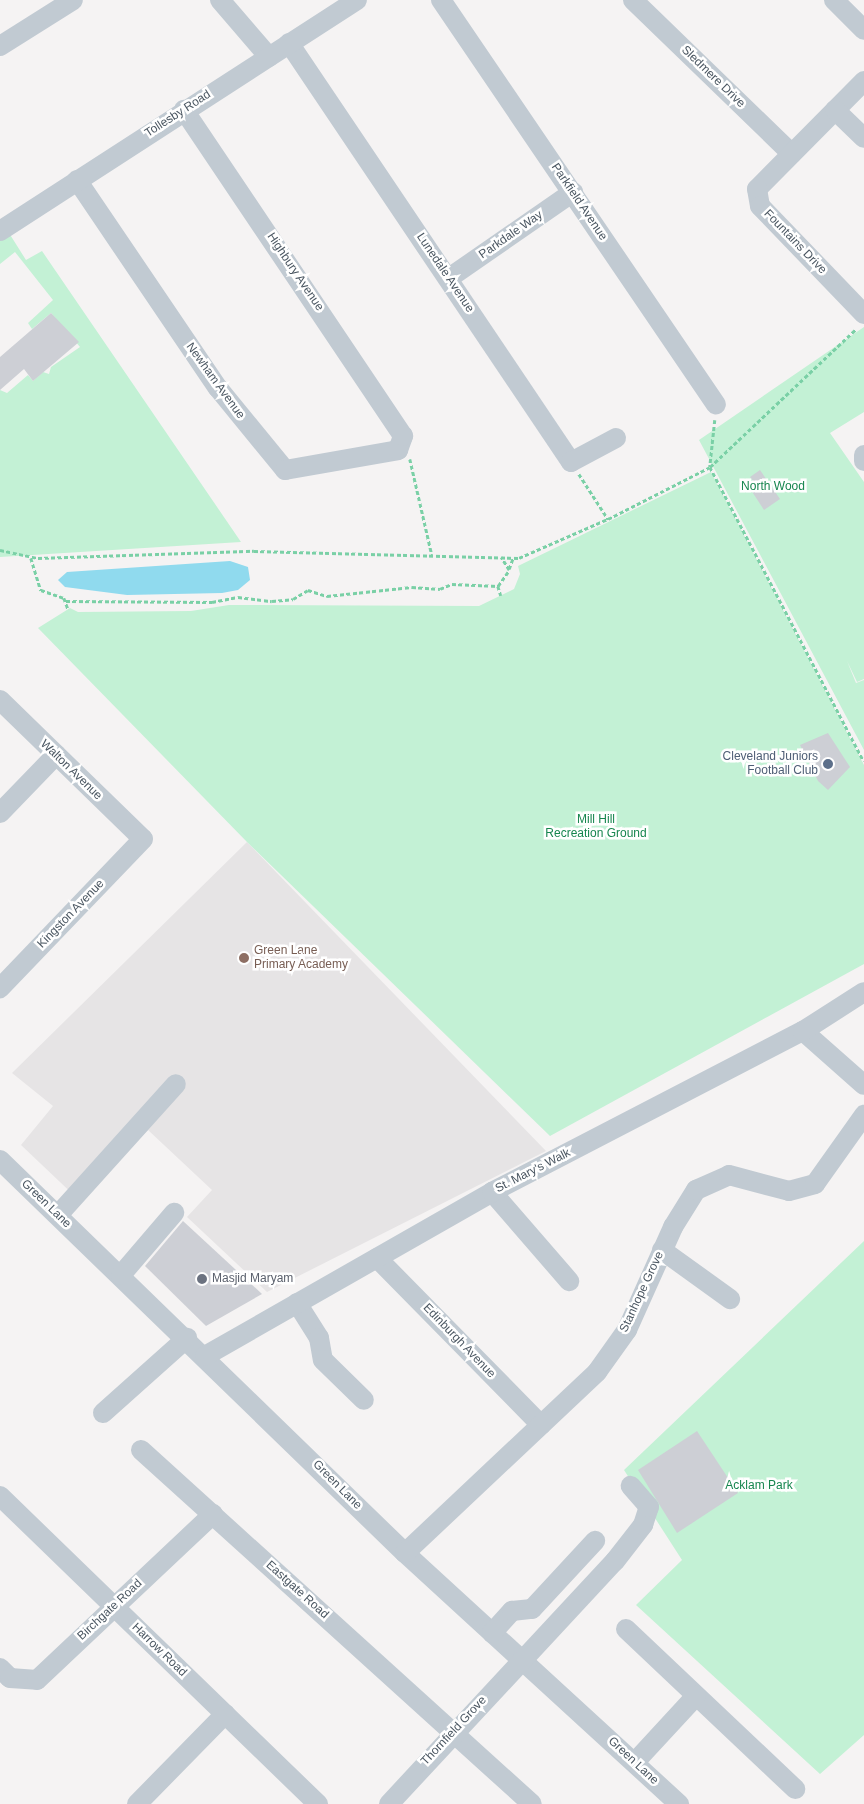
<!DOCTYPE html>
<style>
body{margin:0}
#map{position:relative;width:864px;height:1804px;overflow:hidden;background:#f5f3f3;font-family:Arial,sans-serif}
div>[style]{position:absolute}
.education>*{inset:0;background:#e6e4e5}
.green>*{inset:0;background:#c3f1d5}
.water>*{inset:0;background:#90daee}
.building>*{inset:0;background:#cdcfd5}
.path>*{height:2.5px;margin-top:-1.25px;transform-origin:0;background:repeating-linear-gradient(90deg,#7ad0a6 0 4px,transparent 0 6.5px)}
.minor>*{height:20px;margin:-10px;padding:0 10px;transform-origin:10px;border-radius:10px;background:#c1cad2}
.dots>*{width:14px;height:14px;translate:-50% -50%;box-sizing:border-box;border:2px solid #fff;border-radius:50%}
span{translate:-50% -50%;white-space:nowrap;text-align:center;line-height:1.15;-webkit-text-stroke:5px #fff;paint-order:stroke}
.street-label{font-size:12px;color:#4a5661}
.park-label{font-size:12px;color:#17864f}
.service-label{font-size:12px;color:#4e5e75}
.right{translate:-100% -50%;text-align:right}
.education-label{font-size:12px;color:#785e54}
.left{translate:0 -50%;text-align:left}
.worship-label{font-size:12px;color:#5b616d}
</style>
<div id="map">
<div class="education">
<i style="clip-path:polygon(247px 842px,546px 1151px,267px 1292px,187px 1217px,212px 1190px,148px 1130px,80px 1201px,21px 1145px,53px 1106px,12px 1073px)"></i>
</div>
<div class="green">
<i style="clip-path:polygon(9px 233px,26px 260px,42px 251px,241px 542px,0 557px,0 390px,7px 393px,28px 375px,33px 381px,43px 372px,49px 374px,51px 367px,80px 347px,51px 313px,32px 329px,28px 323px,53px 300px,15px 252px,0 264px,0 239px)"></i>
<i style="clip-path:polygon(864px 327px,864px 412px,830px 433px,864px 482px,864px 679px,857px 682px,847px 661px,856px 683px,864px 680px,864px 750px,699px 440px)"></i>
<i style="clip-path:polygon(711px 472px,864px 765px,864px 964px,550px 1136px,247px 842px,38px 628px,70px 608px,78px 612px,191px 611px,229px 605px,479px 606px,514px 589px,520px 574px,518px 566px)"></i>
<i style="clip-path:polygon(864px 1241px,864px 1735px,820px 1774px,636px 1605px,682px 1560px,624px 1470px)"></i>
</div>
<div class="water">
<i style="clip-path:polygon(230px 561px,248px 567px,250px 580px,238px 590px,222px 593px,127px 595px,65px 587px,58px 580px,67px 572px)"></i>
</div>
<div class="building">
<i style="clip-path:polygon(51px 313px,79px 342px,33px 381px,24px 369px,0 390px,0 357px)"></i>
<i style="clip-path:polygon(760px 470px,780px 499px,764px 510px,749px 487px,755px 483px,750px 477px)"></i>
<i style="clip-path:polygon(828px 733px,850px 767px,828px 790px,818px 781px,800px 745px)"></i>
<i style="clip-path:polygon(183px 1221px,262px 1294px,206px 1326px,145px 1266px)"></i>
<i style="clip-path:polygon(697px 1431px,738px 1493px,677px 1533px,638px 1470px)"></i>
</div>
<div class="path">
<i style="left:715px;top:420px;width:47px;rotate:96.1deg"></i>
<i style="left:710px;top:467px;width:332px;rotate:62.4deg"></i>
<i style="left:410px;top:459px;width:98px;rotate:77.1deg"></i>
<i style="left:579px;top:474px;width:54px;rotate:57.2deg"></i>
<i style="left:0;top:550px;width:39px;rotate:12deg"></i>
<i style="left:38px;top:558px;width:216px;rotate:-1.9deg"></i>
<i style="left:254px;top:551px;width:265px;rotate:1.5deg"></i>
<i style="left:519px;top:558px;width:97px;rotate:-23.7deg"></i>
<i style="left:608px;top:519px;width:114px;rotate:-27deg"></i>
<i style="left:710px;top:467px;width:201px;rotate:-43.4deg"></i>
<i style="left:31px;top:558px;width:34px;rotate:73deg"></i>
<i style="left:41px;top:590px;width:24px;rotate:19deg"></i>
<i style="left:64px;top:598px;width:12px;rotate:70deg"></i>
<i style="left:509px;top:569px;width:12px;rotate:-70deg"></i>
<i style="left:498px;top:586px;width:10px;rotate:73deg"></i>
<i style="left:66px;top:601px;width:146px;rotate:0.4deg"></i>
<i style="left:212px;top:602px;width:26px;rotate:-11deg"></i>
<i style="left:238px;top:597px;width:34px;rotate:7deg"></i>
<i style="left:272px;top:601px;width:21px;rotate:-5deg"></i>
<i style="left:293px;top:599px;width:17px;rotate:-31deg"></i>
<i style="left:308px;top:590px;width:20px;rotate:18deg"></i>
<i style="left:327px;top:596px;width:85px;rotate:-6deg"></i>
<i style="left:412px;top:587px;width:28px;rotate:4deg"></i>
<i style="left:440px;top:589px;width:13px;rotate:-23deg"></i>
<i style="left:452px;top:584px;width:46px;rotate:2.5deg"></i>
<i style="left:498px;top:586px;width:19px;rotate:-55deg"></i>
<i style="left:509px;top:570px;width:15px;rotate:-122deg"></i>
</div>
<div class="minor">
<i style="left:220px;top:0;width:75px;rotate:49.3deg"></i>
<i style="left:441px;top:0;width:489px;rotate:55.8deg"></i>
<i style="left:633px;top:0;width:221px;rotate:44.1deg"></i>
<i style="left:834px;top:0;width:42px;rotate:45deg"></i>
<i style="left:289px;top:43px;width:505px;rotate:56.06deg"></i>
<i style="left:571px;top:462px;width:51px;rotate:-28.1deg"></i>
<i style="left:0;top:46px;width:86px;rotate:-32.2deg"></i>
<i style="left:864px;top:81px;width:152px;rotate:134.7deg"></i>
<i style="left:757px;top:189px;width:17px;rotate:80deg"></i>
<i style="left:760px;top:206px;width:150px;rotate:46.1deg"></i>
<i style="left:835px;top:110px;width:40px;rotate:44deg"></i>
<i style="left:77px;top:180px;width:251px;rotate:55.9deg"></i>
<i style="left:218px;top:388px;width:106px;rotate:50.7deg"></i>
<i style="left:285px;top:470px;width:115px;rotate:-10deg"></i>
<i style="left:398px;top:450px;width:15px;rotate:-70deg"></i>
<i style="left:403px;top:436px;width:393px;rotate:-123.9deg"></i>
<i style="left:0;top:231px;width:425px;rotate:-32.9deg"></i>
<i style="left:449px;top:278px;width:151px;rotate:-34.7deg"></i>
<i style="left:864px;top:455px;width:6px;rotate:90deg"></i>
<i style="left:0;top:700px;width:199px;rotate:44.2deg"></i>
<i style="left:143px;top:839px;width:207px;rotate:133.8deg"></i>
<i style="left:0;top:813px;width:81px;rotate:-46deg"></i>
<i style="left:803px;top:1031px;width:81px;rotate:41.5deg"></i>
<i style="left:0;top:1160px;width:564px;rotate:44.14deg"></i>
<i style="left:405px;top:1553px;width:372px;rotate:42.5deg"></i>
<i style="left:492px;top:1192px;width:118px;rotate:49.1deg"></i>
<i style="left:58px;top:1215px;width:176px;rotate:-48deg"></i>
<i style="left:662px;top:1250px;width:84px;rotate:35.8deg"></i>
<i style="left:377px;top:1258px;width:234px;rotate:45.5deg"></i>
<i style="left:121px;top:1275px;width:82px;rotate:-49.5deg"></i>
<i style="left:297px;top:1303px;width:41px;rotate:57.8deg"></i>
<i style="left:319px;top:1338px;width:22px;rotate:80deg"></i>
<i style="left:323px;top:1360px;width:57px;rotate:44.3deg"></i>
<i style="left:205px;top:1356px;width:331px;rotate:-29.7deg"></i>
<i style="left:492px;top:1192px;width:350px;rotate:-27.4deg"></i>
<i style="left:803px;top:1031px;width:72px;rotate:-32.6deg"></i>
<i style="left:103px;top:1413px;width:113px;rotate:-41.8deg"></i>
<i style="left:141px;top:1450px;width:527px;rotate:42.16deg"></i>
<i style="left:0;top:1496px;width:443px;rotate:44.1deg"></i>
<i style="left:405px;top:1553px;width:264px;rotate:-43.3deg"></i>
<i style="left:597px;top:1372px;width:52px;rotate:-54.5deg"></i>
<i style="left:627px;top:1330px;width:113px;rotate:-65.9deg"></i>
<i style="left:673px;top:1227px;width:44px;rotate:-58.1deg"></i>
<i style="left:696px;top:1190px;width:36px;rotate:-24deg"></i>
<i style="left:729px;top:1175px;width:62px;rotate:14.9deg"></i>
<i style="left:789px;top:1191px;width:27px;rotate:-15deg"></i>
<i style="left:815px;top:1184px;width:85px;rotate:-54.6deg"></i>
<i style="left:626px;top:1629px;width:233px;rotate:43.4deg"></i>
<i style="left:492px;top:1633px;width:30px;rotate:-48deg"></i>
<i style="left:512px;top:1611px;width:20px;rotate:-6deg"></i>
<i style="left:532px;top:1609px;width:93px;rotate:-47.2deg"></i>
<i style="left:0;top:1668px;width:14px;rotate:45deg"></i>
<i style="left:10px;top:1678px;width:27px;rotate:4deg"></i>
<i style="left:37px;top:1680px;width:242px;rotate:-43.3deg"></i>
<i style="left:635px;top:1762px;width:90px;rotate:-47.3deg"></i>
<i style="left:137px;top:1804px;width:126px;rotate:-45.6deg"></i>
<i style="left:389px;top:1804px;width:332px;rotate:-47.1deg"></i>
<i style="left:615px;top:1561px;width:46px;rotate:-52.1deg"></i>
<i style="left:643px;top:1525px;width:19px;rotate:-72deg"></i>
<i style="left:649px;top:1507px;width:28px;rotate:-131deg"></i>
</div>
<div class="dots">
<i style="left:828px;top:764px;background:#5c6f8a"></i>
<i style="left:244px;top:958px;background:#8d6e63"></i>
<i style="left:202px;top:1279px;background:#6b7280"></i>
</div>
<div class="street-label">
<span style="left:713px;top:77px;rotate:44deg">Sledmere Drive</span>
<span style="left:178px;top:114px;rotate:-33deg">Tollesby Road</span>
<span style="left:579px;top:202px;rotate:56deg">Parkfield Avenue</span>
<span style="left:511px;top:235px;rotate:-35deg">Parkdale Way</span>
<span style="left:795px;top:242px;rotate:46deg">Fountains Drive</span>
<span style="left:295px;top:272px;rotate:56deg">Highbury Avenue</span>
<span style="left:445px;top:273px;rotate:56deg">Lunedale Avenue</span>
<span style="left:215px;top:381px;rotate:54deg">Newham Avenue</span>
<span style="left:71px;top:770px;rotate:44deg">Walton Avenue</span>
<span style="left:71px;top:914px;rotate:-46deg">Kingston Avenue</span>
<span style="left:533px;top:1171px;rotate:-27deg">St. Mary's Walk</span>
<span style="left:46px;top:1204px;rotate:44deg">Green Lane</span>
<span style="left:642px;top:1292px;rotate:-65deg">Stanhope Grove</span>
<span style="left:459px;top:1341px;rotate:46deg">Edinburgh Avenue</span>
<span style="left:337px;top:1485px;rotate:45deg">Green Lane</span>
<span style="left:297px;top:1590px;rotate:42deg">Eastgate Road</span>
<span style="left:110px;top:1610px;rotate:-43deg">Birchgate Road</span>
<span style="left:159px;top:1650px;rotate:44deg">Harrow Road</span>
<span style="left:454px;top:1731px;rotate:-47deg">Thornfield Grove</span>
<span style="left:633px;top:1761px;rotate:43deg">Green Lane</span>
</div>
<div class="park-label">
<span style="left:773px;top:487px">North Wood</span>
<span style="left:596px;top:827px">Mill Hill<br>Recreation Ground</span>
<span style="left:759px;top:1486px">Acklam Park</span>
</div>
<div class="service-label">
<span class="right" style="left:818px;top:764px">Cleveland Juniors<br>Football Club</span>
</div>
<div class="education-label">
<span class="left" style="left:254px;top:958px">Green Lane<br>Primary Academy</span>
</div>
<div class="worship-label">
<span class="left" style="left:212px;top:1279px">Masjid Maryam</span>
</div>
</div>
